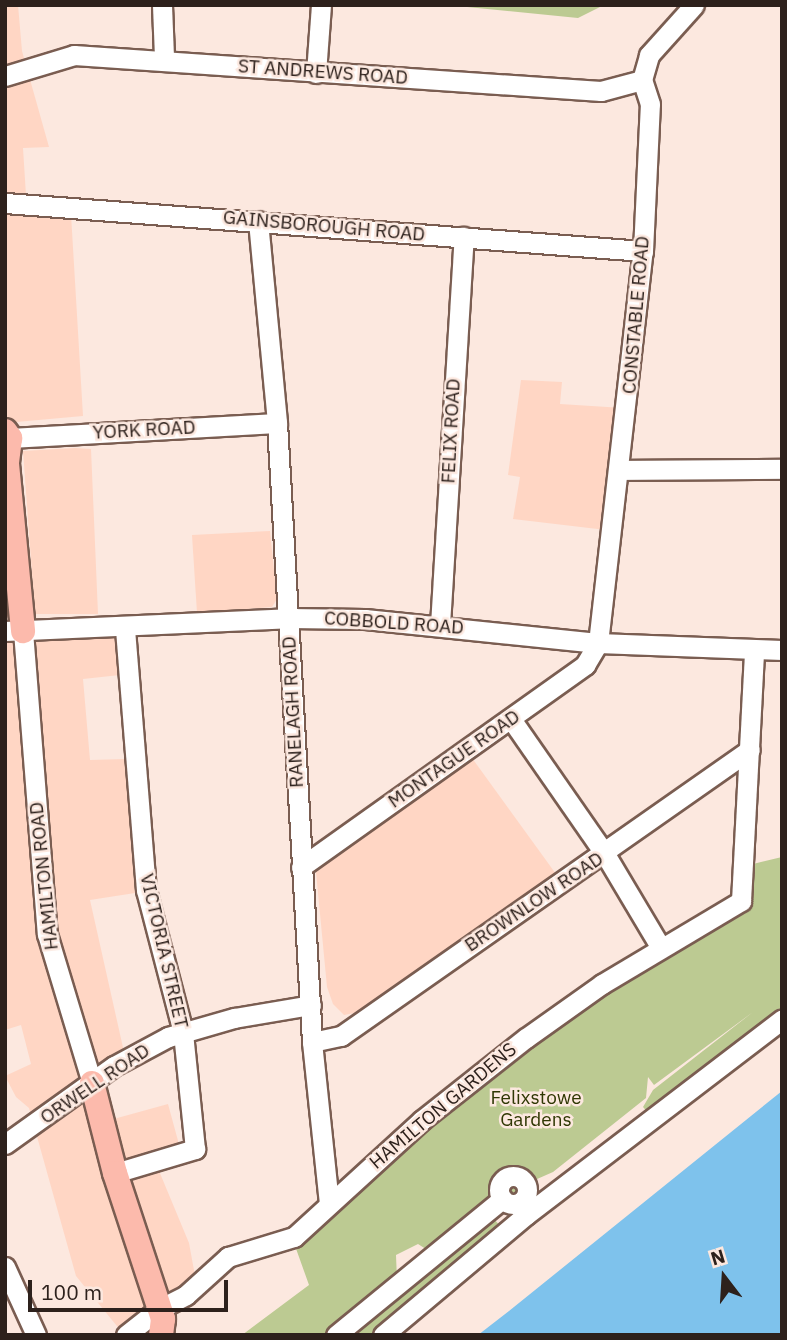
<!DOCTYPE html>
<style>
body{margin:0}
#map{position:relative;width:787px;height:1340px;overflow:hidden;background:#fce8df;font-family:"IBM Plex Sans",sans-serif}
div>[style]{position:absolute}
.built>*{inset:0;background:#ffd6c4}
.green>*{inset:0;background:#bcca92}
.round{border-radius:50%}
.water>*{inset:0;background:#7ec2ec}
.roads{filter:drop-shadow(2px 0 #7a5d51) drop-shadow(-2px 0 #7a5d51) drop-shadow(0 2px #7a5d51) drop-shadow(0 -2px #7a5d51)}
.minor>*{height:19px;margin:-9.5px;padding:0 9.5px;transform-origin:9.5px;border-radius:9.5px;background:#fff}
.minor>.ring{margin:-9.5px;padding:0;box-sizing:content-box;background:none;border:19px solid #fff;border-radius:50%}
.major>*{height:24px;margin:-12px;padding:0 12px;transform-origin:12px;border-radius:12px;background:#fcbaac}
span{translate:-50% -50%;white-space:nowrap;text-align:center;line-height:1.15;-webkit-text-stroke:5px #fce8df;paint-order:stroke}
.street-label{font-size:19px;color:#2d211c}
.park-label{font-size:19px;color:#2f3703}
.frame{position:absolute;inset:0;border:7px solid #2d211c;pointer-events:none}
.north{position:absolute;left:689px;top:1242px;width:70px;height:70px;-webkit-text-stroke:5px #fce8df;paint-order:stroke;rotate:343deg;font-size:19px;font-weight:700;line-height:28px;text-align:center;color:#2d211c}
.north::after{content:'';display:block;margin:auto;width:24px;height:32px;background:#2d211c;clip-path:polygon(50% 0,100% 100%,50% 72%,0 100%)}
.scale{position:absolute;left:28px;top:1280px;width:200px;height:32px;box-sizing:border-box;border:4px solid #2d211c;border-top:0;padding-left:9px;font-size:21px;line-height:24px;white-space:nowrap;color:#2d211c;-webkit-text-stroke:5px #fce8df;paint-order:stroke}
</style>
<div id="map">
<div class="built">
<i style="clip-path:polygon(5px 5px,18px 5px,22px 51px,49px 147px,23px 148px,27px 211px,71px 214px,83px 416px,5px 423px)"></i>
<i style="clip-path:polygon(521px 380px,562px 382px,560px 404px,623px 408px,606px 530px,513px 519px,520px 477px,508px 475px)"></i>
<i style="clip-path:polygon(75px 448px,91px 449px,98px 614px,35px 614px,23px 451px)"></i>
<i style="clip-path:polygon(270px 531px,277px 599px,272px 607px,197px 613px,192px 535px)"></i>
<i style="clip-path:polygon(116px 637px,120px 675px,83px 679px,90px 760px,125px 759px,135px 893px,90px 900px,124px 1052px,98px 1069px,110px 1120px,168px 1104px,183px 1159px,157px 1166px,189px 1243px,196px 1281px,121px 1331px,76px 1276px,29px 1108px,16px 1097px,5px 1076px,31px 1064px,21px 1025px,5px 1030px,5px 641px)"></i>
<i style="clip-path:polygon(472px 758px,556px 874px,360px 1012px,344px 1015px,333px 1004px,327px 987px,316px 872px,322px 861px)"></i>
</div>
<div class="green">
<i style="clip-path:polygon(447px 5px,604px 5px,578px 18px)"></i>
<i style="clip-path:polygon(782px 857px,782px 1016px,651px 1116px,643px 1107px,653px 1090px,753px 1012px,654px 1085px,648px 1077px,646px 1098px,553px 1172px,528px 1183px,511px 1175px,500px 1184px,498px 1192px,429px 1251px,418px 1244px,396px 1255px,397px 1280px,326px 1335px,242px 1335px,309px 1285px,294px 1243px,354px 1186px,557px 1021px,744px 906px,749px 865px)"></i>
<i class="round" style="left:501px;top:1177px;width:24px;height:24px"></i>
<i style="clip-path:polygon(493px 1218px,503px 1229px,380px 1335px,349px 1335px)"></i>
</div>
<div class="water">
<i style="clip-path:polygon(782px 1091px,782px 1335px,478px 1335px,509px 1311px)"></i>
</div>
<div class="roads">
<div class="minor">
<i style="left:162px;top:5px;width:53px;rotate:87.8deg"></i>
<i style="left:316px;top:73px;width:68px;rotate:-85.8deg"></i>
<i style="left:5px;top:76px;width:72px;rotate:-16.9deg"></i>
<i style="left:74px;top:55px;width:528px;rotate:3.91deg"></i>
<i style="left:601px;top:91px;width:42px;rotate:-15deg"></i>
<i style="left:5px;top:203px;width:640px;rotate:4.3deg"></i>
<i style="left:258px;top:221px;width:203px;rotate:84.6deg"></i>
<i style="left:277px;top:423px;width:620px;rotate:86.76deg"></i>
<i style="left:312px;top:1042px;width:162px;rotate:84deg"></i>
<i style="left:10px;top:438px;width:267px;rotate:-3.2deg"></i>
<i style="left:620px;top:470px;width:162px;rotate:-0.4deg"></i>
<i style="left:440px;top:625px;width:389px;rotate:-86.5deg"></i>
<i style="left:5px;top:631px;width:283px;rotate:-2.6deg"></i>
<i style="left:288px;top:618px;width:77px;rotate:0.7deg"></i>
<i style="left:365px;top:619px;width:234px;rotate:5.9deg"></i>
<i style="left:598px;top:643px;width:184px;rotate:2.2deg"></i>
<i style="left:23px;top:631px;width:304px;rotate:85.5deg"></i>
<i style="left:47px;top:934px;width:156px;rotate:73.2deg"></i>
<i style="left:511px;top:719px;width:165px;rotate:55.2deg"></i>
<i style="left:605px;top:854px;width:109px;rotate:59.2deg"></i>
<i style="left:301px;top:867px;width:349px;rotate:-35.4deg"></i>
<i style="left:585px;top:665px;width:26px;rotate:-59deg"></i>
<i style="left:598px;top:643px;width:395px;rotate:-83.5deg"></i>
<i style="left:643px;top:251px;width:147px;rotate:-87.3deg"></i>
<i style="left:650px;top:104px;width:25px;rotate:-108deg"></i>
<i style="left:642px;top:80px;width:26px;rotate:-74deg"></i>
<i style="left:649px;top:55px;width:67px;rotate:-48deg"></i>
<i style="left:312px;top:1042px;width:30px;rotate:-12deg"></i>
<i style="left:341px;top:1036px;width:499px;rotate:-35deg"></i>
<i style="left:5px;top:1144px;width:134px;rotate:-35.6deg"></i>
<i style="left:114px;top:1066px;width:61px;rotate:-28.2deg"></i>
<i style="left:168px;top:1037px;width:69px;rotate:-16.1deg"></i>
<i style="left:234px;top:1018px;width:78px;rotate:-9.6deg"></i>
<i style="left:115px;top:1173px;width:84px;rotate:-16.7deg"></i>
<i style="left:195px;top:1149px;width:118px;rotate:-95.9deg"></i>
<i style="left:183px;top:1032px;width:147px;rotate:-104.6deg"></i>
<i style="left:146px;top:890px;width:264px;rotate:-94.6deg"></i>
<i class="ring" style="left:499px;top:1176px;width:9px;height:9px"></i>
<i style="left:5px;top:1267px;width:75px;rotate:65.5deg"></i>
<i style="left:126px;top:1335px;width:42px;rotate:-38.2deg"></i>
<i style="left:159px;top:1309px;width:30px;rotate:-27deg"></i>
<i style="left:186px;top:1295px;width:57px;rotate:-42.1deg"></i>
<i style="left:228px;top:1257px;width:69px;rotate:-16.9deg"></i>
<i style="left:294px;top:1237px;width:173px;rotate:-42.4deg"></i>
<i style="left:422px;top:1120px;width:132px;rotate:-38.3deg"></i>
<i style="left:526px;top:1038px;width:93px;rotate:-35.4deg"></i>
<i style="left:602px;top:984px;width:162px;rotate:-30.8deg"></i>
<i style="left:741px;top:901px;width:250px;rotate:-87deg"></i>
<i style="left:336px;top:1335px;width:215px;rotate:-39.3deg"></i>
<i style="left:383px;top:1335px;width:187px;rotate:-40deg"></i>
<i style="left:526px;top:1215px;width:322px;rotate:-37.4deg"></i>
</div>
<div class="major">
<i style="left:5px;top:431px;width:9px;rotate:54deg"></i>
<i style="left:10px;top:438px;width:26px;rotate:97deg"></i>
<i style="left:7px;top:464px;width:168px;rotate:84.5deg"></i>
<i style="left:92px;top:1083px;width:93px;rotate:75.7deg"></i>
<i style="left:115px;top:1173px;width:154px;rotate:71.8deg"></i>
<i style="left:163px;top:1319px;width:16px;rotate:97deg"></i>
</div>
</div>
<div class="street-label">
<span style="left:323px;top:72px;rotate:4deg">ST ANDREWS ROAD</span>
<span style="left:324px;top:226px;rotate:5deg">GAINSBOROUGH ROAD</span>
<span style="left:636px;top:315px;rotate:-85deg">CONSTABLE ROAD</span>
<span style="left:144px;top:430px;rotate:-3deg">YORK ROAD</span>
<span style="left:451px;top:431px;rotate:-87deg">FELIX ROAD</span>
<span style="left:394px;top:623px;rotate:4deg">COBBOLD ROAD</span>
<span style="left:293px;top:712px;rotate:-93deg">RANELAGH ROAD</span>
<span style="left:454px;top:759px;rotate:-35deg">MONTAGUE ROAD</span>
<span style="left:44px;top:876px;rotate:-96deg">HAMILTON ROAD</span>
<span style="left:534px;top:902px;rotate:-34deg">BROWNLOW ROAD</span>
<span style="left:164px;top:951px;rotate:77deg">VICTORIA STREET</span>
<span style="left:95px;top:1084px;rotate:-34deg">ORWELL ROAD</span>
<span style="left:443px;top:1106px;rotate:-40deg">HAMILTON GARDENS</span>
</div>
<div class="park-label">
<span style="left:536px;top:1109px">Felixstowe<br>Gardens</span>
</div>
<div class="frame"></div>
<div class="north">N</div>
<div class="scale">100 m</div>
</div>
